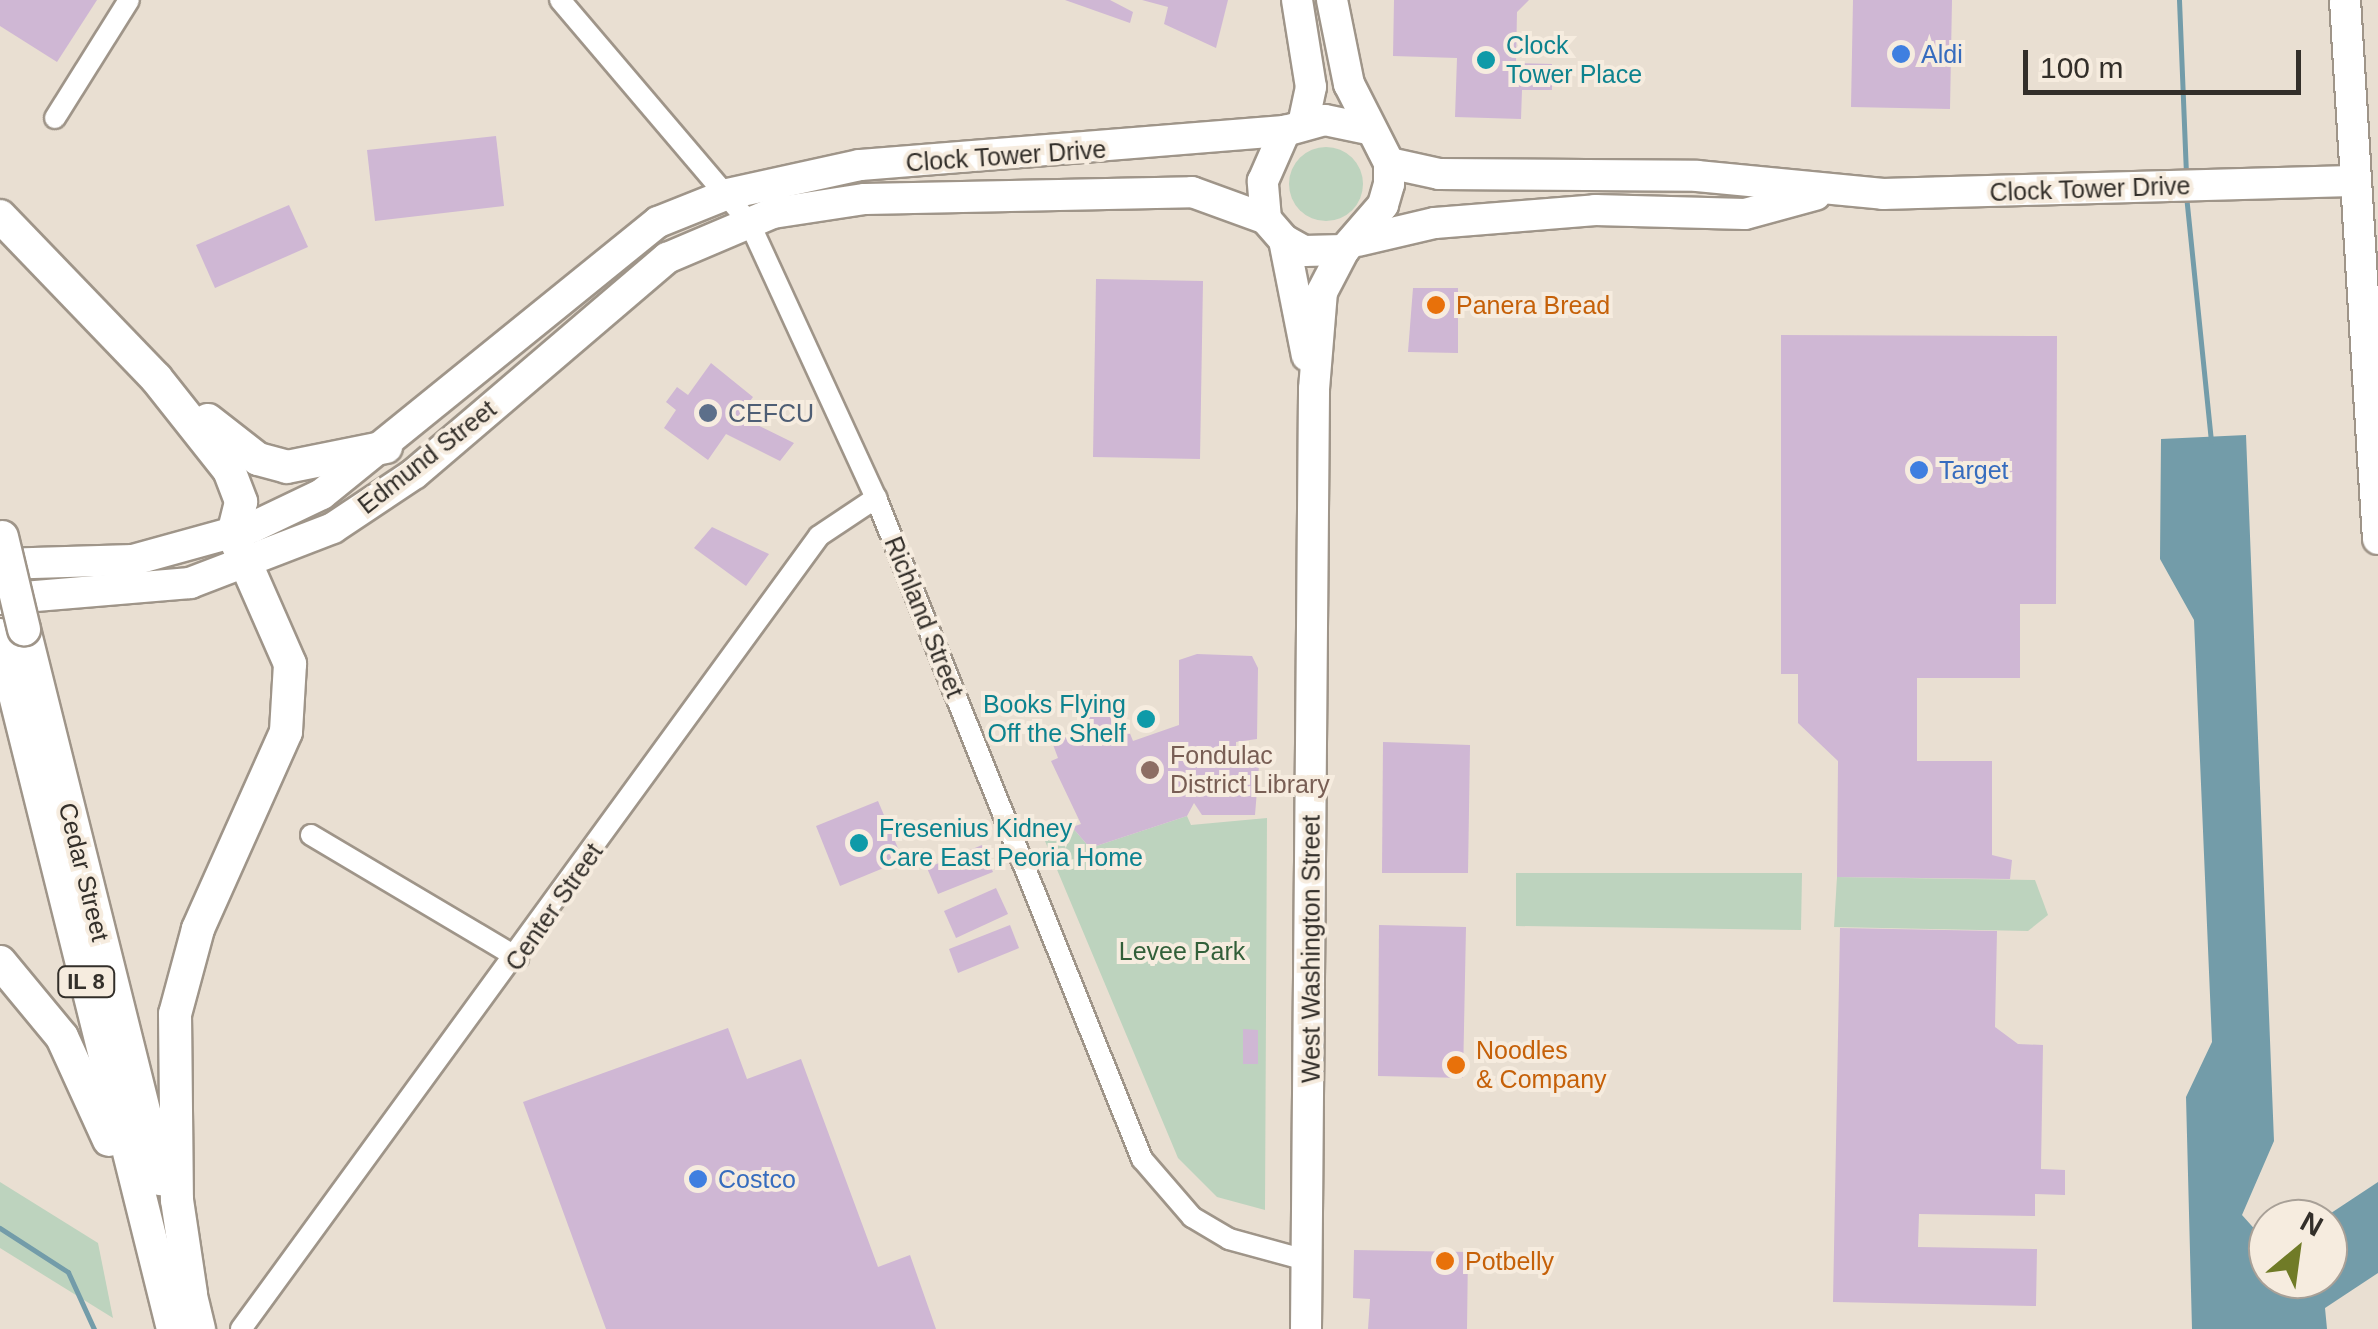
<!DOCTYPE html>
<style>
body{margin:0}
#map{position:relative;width:2378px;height:1329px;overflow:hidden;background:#e9dfd2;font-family:Arial,sans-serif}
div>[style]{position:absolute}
.green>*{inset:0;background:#bdd3be}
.round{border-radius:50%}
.water>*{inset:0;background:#739ca9}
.stream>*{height:5px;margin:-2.5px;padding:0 2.5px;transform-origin:2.5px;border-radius:2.5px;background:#739ca9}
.building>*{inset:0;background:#cfb7d4}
.roads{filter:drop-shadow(2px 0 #9f9589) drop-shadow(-2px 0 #9f9589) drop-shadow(0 2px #9f9589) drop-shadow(0 -2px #9f9589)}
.street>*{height:20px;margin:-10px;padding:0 10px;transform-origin:10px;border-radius:10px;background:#fff}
.secondary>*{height:30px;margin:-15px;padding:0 15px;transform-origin:15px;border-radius:15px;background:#fff}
.primary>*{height:32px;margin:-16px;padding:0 16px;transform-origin:16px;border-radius:16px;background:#fff}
.bridges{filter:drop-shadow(2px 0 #9f9589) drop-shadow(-2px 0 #9f9589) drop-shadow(0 2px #9f9589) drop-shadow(0 -2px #9f9589)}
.primary-bridge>*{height:32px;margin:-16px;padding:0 16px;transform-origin:16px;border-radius:16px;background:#fff}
.dots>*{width:28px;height:28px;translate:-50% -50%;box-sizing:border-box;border:5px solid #f6ecdf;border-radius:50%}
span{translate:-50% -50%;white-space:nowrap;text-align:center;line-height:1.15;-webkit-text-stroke:8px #f6ecdf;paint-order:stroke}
.shield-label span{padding:2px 8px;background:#f6ecdf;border:2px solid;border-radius:8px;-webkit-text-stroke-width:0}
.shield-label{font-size:22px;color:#332f2a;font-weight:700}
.culture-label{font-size:25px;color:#0d838f}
.left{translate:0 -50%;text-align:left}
.right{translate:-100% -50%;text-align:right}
.shop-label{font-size:25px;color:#366cbe}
.street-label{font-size:25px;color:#332f2a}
.food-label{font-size:25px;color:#c56008}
.service-label{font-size:25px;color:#4e5e75}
.education-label{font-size:25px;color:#785e54}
.park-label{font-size:25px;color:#325f39}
.north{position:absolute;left:2248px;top:1199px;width:100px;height:100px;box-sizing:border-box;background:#f6ecdf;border:2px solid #a8a097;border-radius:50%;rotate:29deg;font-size:28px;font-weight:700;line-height:40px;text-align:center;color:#332f2a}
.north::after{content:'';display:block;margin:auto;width:35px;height:45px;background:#707b27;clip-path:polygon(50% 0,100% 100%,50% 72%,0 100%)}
.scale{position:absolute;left:2023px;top:50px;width:278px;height:45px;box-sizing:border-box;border:5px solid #332f2a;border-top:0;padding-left:12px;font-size:30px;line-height:35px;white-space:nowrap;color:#332f2a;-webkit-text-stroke:8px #f6ecdf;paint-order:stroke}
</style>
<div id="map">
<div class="green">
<i class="round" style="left:1289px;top:147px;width:74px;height:74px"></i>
<i style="clip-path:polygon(1187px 816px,1191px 825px,1267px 818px,1265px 1210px,1217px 1197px,1178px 1158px,1045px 841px,1072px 827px,1090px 848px)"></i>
<i style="clip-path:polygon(1516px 873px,1802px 873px,1801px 930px,1516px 926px)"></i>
<i style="clip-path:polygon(1837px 877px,2035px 880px,2048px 915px,2028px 931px,1834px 927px)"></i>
<i style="clip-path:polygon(0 1182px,98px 1243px,113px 1318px,0 1248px)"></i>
</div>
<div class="water">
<i style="clip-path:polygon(2246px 435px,2274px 1141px,2242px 1215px,2268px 1244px,2268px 1279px,2328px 1279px,2322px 1219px,2378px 1182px,2378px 1273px,2325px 1308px,2327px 1329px,2192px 1329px,2186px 1097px,2212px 1042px,2194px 620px,2160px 559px,2161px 439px)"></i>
</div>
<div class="stream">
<i style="left:2179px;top:0;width:174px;rotate:87.7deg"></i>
<i style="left:2186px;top:195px;width:248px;rotate:84.2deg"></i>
<i style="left:0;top:1228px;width:81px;rotate:32.9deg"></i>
<i style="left:68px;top:1272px;width:63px;rotate:65.5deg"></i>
</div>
<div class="building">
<i style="clip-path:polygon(0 0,97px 0,57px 62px,0 26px)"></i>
<i style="clip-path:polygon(1065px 0,1110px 0,1133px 12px,1130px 23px)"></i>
<i style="clip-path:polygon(1142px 0,1228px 0,1216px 48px,1164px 24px,1168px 7px)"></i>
<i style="clip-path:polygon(1394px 0,1529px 0,1517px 12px,1516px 63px,1552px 64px,1552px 90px,1522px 90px,1521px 119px,1455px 117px,1457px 58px,1393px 56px)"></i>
<i style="clip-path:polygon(1853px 0,1952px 0,1950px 109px,1851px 107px)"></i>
<i style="clip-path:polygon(496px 136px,504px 206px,375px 221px,367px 150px)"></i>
<i style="clip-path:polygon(289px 205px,308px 247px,215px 288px,196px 245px)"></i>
<i style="clip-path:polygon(1096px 279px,1203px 281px,1200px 459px,1093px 457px)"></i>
<i style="clip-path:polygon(1413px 288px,1458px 288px,1458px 353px,1408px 352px)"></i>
<i style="clip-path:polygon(1781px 335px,2057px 336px,2056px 604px,2020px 604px,2020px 678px,1917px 678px,1917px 761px,1992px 761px,1992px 855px,2012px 860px,2010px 879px,1837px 877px,1838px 761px,1798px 723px,1798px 674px,1781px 674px)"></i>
<i style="clip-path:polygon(711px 363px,753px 397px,739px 416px,794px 443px,780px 461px,726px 434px,708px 460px,664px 428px,676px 410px,666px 402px,677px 387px,688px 395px)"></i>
<i style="clip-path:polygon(712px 527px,769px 554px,746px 586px,694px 548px)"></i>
<i style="clip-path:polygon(1197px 654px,1252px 656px,1258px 668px,1257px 739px,1236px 742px,1236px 761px,1259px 766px,1255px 815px,1202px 815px,1194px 803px,1187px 816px,1090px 848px,1072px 827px,1081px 824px,1051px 761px,1058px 758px,1052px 742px,1073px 734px,1069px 724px,1108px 711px,1112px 721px,1123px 716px,1133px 741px,1179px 725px,1179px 660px)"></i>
<i style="clip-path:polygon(1383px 742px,1470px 745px,1468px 873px,1382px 873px)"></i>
<i style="clip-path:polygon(878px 801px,903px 860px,840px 886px,816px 826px)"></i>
<i style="clip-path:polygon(982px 845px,993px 872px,938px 894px,927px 868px)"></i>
<i style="clip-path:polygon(996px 888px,1008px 914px,956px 938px,944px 911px)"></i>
<i style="clip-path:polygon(1010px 925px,1019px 948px,958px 973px,949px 949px)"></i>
<i style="clip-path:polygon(1379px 925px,1466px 927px,1463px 1078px,1378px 1076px)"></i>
<i style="clip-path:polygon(1840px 928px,1997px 931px,1995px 1027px,2018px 1044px,2043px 1045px,2041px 1169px,2065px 1170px,2065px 1195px,2035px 1194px,2035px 1216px,1919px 1214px,1918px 1247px,2037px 1249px,2036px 1306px,1833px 1302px)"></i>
<i style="clip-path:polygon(728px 1028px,747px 1079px,801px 1059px,878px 1267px,910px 1255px,936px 1329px,606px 1329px,523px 1102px)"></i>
<i style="clip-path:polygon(1243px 1029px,1258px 1030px,1258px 1064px,1243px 1064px)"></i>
<i style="clip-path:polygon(1354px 1250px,1468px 1252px,1467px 1329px,1368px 1329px,1370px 1299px,1353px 1298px)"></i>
</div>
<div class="roads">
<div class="street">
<i style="left:560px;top:0;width:292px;rotate:49.6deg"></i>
<i style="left:749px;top:222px;width:304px;rotate:65.3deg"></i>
<i style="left:876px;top:498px;width:713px;rotate:68.08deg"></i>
<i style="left:1142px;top:1159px;width:77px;rotate:49.2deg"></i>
<i style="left:1192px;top:1217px;width:43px;rotate:30.7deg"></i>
<i style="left:1229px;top:1239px;width:80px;rotate:15.3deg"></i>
<i style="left:55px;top:118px;width:139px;rotate:-57.9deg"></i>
<i style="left:311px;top:835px;width:241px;rotate:30.7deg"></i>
<i style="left:241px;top:1329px;width:981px;rotate:-53.91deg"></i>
<i style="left:819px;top:536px;width:69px;rotate:-33.7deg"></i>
</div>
<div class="secondary">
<i style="left:1297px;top:0;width:88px;rotate:80.9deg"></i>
<i style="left:1311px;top:87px;width:38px;rotate:102deg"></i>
<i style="left:1332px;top:0;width:86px;rotate:78.6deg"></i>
<i style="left:1349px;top:84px;width:89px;rotate:63.1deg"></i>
<i style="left:1389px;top:163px;width:21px;rotate:90deg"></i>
<i style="left:1389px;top:184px;width:22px;rotate:106deg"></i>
<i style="left:1383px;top:205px;width:60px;rotate:130.9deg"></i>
<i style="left:1344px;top:250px;width:40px;rotate:178.6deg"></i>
<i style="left:1304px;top:251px;width:23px;rotate:-151deg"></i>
<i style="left:1284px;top:240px;width:28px;rotate:-131deg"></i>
<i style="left:1266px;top:219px;width:38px;rotate:-95deg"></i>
<i style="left:1263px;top:181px;width:55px;rotate:-66.3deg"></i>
<i style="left:1285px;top:131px;width:41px;rotate:-15.4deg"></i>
<i style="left:1325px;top:120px;width:44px;rotate:11.8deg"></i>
<i style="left:2345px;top:0;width:540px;rotate:86.5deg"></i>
<i style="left:1389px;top:163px;width:51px;rotate:12.4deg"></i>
<i style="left:1439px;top:174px;width:258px;rotate:0.4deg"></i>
<i style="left:1697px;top:176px;width:187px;rotate:5.5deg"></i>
<i style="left:1883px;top:194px;width:469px;rotate:-1.6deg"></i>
<i style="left:1284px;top:240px;width:118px;rotate:78.8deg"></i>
<i style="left:1358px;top:241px;width:79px;rotate:-13.2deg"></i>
<i style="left:1435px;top:223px;width:161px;rotate:-4.6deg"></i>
<i style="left:1595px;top:210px;width:150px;rotate:1.5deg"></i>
<i style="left:1745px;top:214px;width:73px;rotate:-15.2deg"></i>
<i style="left:0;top:564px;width:133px;rotate:-1.7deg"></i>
<i style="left:133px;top:560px;width:124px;rotate:-15.4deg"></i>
<i style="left:253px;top:527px;width:76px;rotate:-25.6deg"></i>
<i style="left:322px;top:494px;width:432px;rotate:-39deg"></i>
<i style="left:658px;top:222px;width:75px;rotate:-21.8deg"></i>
<i style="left:728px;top:194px;width:135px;rotate:-12.4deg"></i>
<i style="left:860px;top:165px;width:426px;rotate:-4.6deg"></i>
<i style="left:0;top:599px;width:191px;rotate:-4.8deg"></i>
<i style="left:190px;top:583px;width:153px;rotate:-21deg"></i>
<i style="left:333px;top:528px;width:97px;rotate:-33.7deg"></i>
<i style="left:414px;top:474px;width:333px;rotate:-40.5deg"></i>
<i style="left:667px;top:258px;width:115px;rotate:-23deg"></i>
<i style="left:773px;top:213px;width:93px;rotate:-8.7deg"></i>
<i style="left:865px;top:199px;width:327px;rotate:-1.2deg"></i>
<i style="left:1192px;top:192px;width:79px;rotate:20deg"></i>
<i style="left:1306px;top:1329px;width:940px;rotate:-89.51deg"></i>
<i style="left:1314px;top:389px;width:97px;rotate:-85.3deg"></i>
<i style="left:1322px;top:292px;width:47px;rotate:-62.4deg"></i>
</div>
<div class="primary">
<i style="left:0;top:216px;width:225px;rotate:46.1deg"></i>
<i style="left:156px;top:378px;width:117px;rotate:51.6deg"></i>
<i style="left:229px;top:470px;width:34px;rotate:69deg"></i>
<i style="left:241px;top:502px;width:33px;rotate:104deg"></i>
<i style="left:233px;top:534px;width:142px;rotate:66.3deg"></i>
<i style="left:290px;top:664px;width:68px;rotate:93.4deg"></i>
<i style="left:286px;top:732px;width:216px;rotate:114.1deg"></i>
<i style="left:198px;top:929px;width:88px;rotate:105.1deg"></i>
<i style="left:175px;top:1014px;width:186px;rotate:89.4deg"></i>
<i style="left:177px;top:1200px;width:95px;rotate:81.5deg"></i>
<i style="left:208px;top:420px;width:63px;rotate:38deg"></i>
<i style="left:258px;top:459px;width:30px;rotate:15deg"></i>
<i style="left:287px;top:467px;width:101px;rotate:-11.4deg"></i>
<i style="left:24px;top:629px;width:567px;rotate:76.01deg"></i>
<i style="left:0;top:635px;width:715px;rotate:76deg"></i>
<i style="left:0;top:962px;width:97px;rotate:50.4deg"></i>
<i style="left:62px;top:1037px;width:113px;rotate:65.5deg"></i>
<i style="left:186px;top:1275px;width:56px;rotate:76.5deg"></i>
</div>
</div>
<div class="bridges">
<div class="primary-bridge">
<i style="left:2px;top:537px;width:95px;rotate:76.6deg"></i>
</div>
</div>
<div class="dots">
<i style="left:1901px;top:54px;background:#3f7fe0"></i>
<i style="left:1486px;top:60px;background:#0f9aa8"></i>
<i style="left:1436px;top:305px;background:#e8710a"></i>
<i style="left:708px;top:413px;background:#5c6f8a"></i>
<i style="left:1919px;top:470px;background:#3f7fe0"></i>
<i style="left:1146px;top:719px;background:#0f9aa8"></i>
<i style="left:1150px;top:770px;background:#8d6e63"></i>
<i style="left:859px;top:843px;background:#0f9aa8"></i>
<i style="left:1456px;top:1065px;background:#e8710a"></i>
<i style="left:698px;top:1179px;background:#3f7fe0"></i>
<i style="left:1445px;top:1261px;background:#e8710a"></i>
</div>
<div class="shield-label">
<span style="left:86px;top:982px">IL 8</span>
</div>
<div class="culture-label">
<span class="left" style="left:1506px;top:60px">Clock<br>Tower Place</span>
<span class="right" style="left:1126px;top:719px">Books Flying<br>Off the Shelf</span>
<span class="left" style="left:879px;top:843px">Fresenius Kidney<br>Care East Peoria Home</span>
</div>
<div class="shop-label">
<span class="left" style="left:1921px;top:54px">Aldi</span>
<span class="left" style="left:1939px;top:470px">Target</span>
<span class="left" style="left:718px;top:1179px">Costco</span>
</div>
<div class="street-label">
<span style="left:1006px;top:156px;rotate:-4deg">Clock Tower Drive</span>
<span style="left:2090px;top:189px;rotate:-2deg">Clock Tower Drive</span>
<span style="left:427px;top:457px;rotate:-38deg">Edmund Street</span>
<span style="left:924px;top:617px;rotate:68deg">Richland Street</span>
<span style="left:84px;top:872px;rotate:76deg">Cedar Street</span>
<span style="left:554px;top:907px;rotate:-55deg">Center Street</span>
<span style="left:1311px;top:949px;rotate:-90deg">West Washington Street</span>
</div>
<div class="food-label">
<span class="left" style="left:1456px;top:305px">Panera Bread</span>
<span class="left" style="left:1476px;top:1065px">Noodles<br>&amp; Company</span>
<span class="left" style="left:1465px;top:1261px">Potbelly</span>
</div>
<div class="service-label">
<span class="left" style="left:728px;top:413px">CEFCU</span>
</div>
<div class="education-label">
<span class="left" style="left:1170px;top:770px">Fondulac<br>District Library</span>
</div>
<div class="park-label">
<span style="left:1182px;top:951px">Levee Park</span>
</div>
<div class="north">N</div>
<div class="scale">100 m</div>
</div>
